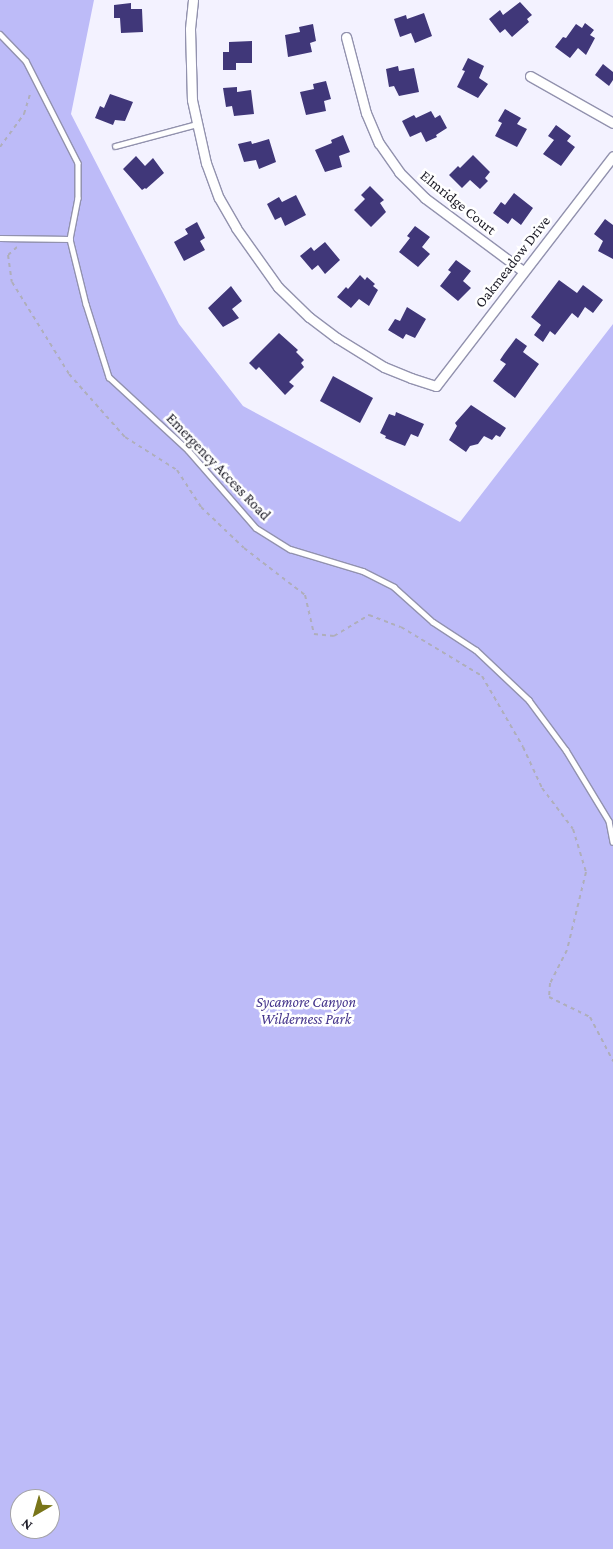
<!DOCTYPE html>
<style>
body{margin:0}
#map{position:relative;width:613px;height:1549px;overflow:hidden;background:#f3f2ff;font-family:"Crimson Pro",serif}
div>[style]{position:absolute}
.green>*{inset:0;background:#bdbbf8}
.building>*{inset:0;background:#403779}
.path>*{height:2px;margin-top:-1px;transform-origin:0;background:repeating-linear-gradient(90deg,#afaeba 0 4px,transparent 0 8px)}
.roads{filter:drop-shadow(1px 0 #9292ae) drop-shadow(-1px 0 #9292ae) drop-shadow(0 1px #9292ae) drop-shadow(0 -1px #9292ae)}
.service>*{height:4.5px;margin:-2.25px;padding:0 2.25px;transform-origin:2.25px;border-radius:2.25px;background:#fff}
.minor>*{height:9px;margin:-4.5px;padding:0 4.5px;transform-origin:4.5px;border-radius:4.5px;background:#fff}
span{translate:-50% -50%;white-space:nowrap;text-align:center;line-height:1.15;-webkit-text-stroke:5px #fff;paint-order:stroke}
.street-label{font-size:15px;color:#1d1c27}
.park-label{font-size:15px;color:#45358c;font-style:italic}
.north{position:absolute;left:10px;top:1489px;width:50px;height:50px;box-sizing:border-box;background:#fff;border:1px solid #a5a4a9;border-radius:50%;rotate:218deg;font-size:14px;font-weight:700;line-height:20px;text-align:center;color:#1d1c27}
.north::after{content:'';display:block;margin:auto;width:18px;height:22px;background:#797519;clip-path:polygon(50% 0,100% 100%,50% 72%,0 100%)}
</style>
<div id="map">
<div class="green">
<i style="clip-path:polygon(evenodd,0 0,94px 0,71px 114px,179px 324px,243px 406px,460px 522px,613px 324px,613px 1549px,0 1549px,0 0,20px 1499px,50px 1499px,50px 1529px,20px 1529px,20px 1499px)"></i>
</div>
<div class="building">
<i style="clip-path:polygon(520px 2px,532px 15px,527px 19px,529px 22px,512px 37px,505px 29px,500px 33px,489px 19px,500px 10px,503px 15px)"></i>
<i style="clip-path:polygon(131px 3px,131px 9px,142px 9px,143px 32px,121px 33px,120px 18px,114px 18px,114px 5px)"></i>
<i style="clip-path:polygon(424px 13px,432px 36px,415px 43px,411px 33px,400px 37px,394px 19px,406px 15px,407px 19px)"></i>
<i style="clip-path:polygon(585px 23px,594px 30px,590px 35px,595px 38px,586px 55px,578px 48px,570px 58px,555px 47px,563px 37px,566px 38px,576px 24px,582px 28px)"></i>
<i style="clip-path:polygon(313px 24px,316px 41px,310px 43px,312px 52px,288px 57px,285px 35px,300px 32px,299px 27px)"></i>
<i style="clip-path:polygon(252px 41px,252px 63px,236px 63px,236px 70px,223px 70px,223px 52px,229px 52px,229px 42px)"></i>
<i style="clip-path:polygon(468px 58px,484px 66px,479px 78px,488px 84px,478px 98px,457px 87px,465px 71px,462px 70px)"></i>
<i style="clip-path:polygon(603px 64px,613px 72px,613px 80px,609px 86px,595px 75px)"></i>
<i style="clip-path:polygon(398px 66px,399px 71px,414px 68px,419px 92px,399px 96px,394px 86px,389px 87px,386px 69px)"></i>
<i style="clip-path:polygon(326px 81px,331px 99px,324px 101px,326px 111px,306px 115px,300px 92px,314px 89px,313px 84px)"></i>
<i style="clip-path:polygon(237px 87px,237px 92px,251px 90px,254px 114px,234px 116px,232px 106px,226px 107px,223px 88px)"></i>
<i style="clip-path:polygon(110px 94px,133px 102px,125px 121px,115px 120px,113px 125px,95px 118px,100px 106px,104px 108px)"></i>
<i style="clip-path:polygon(505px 109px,521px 118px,517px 124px,527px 129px,517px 147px,495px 136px,502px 123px,498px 121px)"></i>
<i style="clip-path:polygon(431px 111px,435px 118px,440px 115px,447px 128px,436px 135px,437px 137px,426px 142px,421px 132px,410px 137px,402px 121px,414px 115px,416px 118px)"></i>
<i style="clip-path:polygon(556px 125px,571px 136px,567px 141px,575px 147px,561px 166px,543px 154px,554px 140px,548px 136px)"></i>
<i style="clip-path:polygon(343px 135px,350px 152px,339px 156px,342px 167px,325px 172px,315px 150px,332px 143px,331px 140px)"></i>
<i style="clip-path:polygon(269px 139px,276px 162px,259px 169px,256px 160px,244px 162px,238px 144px,251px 141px,252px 144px)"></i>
<i style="clip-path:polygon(473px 155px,490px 172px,485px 178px,488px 181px,480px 189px,470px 180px,462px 188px,449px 175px,458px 166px,460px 168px)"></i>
<i style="clip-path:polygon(136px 156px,145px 166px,153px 158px,164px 173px,146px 189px,145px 188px,142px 190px,123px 169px)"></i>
<i style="clip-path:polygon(370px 186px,384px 200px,380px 203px,386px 212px,371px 227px,354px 210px,365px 199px,361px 195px)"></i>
<i style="clip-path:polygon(514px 193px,533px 208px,521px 225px,512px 218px,508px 224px,493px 213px,501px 202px,505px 205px)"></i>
<i style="clip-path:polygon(296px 195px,306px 215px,285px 226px,281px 217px,275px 220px,267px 204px,279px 197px,282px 202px)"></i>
<i style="clip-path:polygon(605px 219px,613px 225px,613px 259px,598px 251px,603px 241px,594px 234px)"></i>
<i style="clip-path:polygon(197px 222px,205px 238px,200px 241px,205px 250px,184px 261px,174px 242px,188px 234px,185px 229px)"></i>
<i style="clip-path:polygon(415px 226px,430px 237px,422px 247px,430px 254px,418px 267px,399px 252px,410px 238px,407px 236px)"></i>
<i style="clip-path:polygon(325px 242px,340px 260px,325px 274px,318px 265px,312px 270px,300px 256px,311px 247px,314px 251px)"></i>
<i style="clip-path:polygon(456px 260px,471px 271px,463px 281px,471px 288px,458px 301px,440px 286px,451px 272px,448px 270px)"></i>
<i style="clip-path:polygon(360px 275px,365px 280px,367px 277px,375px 284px,373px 286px,378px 290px,369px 306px,359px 299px,351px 308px,337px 297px,346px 287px,348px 289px)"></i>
<i style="clip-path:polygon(559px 280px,577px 293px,583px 285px,603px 300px,593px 313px,585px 307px,578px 318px,572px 313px,555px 335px,550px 331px,543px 342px,534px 335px,541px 325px,531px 317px)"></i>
<i style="clip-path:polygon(231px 286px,242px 301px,232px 309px,239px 318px,223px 327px,208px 308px)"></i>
<i style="clip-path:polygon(407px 307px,426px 319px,415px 338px,406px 334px,403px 339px,388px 330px,395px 319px,400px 321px)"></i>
<i style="clip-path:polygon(279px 333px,298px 350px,296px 352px,304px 360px,301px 363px,304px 367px,289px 382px,294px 386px,285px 395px,259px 367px,256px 370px,249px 363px)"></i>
<i style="clip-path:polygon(516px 338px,527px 346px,523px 352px,539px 364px,515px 398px,493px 381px,506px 364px,500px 360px,504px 354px)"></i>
<i style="clip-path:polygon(333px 376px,373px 398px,360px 423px,320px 401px)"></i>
<i style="clip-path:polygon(471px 405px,506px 428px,500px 437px,496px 435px,492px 440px,484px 436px,478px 444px,470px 446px,466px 452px,449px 440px,457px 426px,455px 423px)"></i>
<i style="clip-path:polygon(396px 412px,424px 424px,418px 437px,411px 434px,405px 446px,385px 438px,386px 436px,380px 433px,389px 414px,395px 416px)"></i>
</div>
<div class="path">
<i style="left:0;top:147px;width:41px;rotate:-54deg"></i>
<i style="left:24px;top:114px;width:24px;rotate:-73deg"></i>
<i style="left:17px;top:247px;width:12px;rotate:138deg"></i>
<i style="left:8px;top:255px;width:27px;rotate:82deg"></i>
<i style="left:12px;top:282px;width:108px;rotate:58.2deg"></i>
<i style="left:69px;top:374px;width:84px;rotate:48.4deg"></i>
<i style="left:125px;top:437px;width:62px;rotate:32.4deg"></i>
<i style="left:177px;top:470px;width:44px;rotate:57deg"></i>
<i style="left:201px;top:507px;width:59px;rotate:43.6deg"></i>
<i style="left:244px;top:548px;width:77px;rotate:37.6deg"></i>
<i style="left:305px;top:595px;width:40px;rotate:77deg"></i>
<i style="left:314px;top:634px;width:20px;rotate:6deg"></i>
<i style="left:334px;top:636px;width:41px;rotate:-31deg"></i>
<i style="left:369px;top:615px;width:34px;rotate:21deg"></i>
<i style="left:401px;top:627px;width:95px;rotate:31.2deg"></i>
<i style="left:482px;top:676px;width:82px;rotate:60deg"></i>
<i style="left:523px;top:747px;width:45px;rotate:65.1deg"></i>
<i style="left:542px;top:788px;width:51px;rotate:52.9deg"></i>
<i style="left:573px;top:829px;width:45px;rotate:73.2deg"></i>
<i style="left:586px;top:872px;width:80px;rotate:103.7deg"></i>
<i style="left:567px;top:950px;width:37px;rotate:117deg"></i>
<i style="left:550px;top:983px;width:14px;rotate:94deg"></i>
<i style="left:549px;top:997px;width:46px;rotate:26deg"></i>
<i style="left:590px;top:1017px;width:50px;rotate:62.4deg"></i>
</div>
<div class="roads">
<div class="service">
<i style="left:0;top:34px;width:37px;rotate:46deg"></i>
<i style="left:26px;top:61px;width:114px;rotate:63deg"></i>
<i style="left:78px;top:163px;width:35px;rotate:90deg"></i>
<i style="left:78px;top:198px;width:42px;rotate:101deg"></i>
<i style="left:70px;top:239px;width:67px;rotate:76.2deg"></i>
<i style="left:86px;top:304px;width:77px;rotate:72.5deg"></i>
<i style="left:109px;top:377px;width:108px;rotate:42.7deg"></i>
<i style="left:188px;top:450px;width:103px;rotate:48.9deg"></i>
<i style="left:256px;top:528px;width:40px;rotate:32deg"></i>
<i style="left:290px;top:549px;width:76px;rotate:16.8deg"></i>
<i style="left:363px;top:571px;width:35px;rotate:27deg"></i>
<i style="left:394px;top:587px;width:52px;rotate:41.9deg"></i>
<i style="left:433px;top:622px;width:51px;rotate:33.1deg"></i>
<i style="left:476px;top:650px;width:73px;rotate:43.3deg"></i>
<i style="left:529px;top:700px;width:62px;rotate:53.5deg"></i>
<i style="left:566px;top:750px;width:83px;rotate:58.8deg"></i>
<i style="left:609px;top:821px;width:21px;rotate:79deg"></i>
<i style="left:115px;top:146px;width:85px;rotate:-15deg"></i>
<i style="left:0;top:238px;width:70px;rotate:0.8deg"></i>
</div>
<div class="minor">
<i style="left:193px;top:0;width:29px;rotate:96deg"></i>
<i style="left:190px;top:29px;width:71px;rotate:88.4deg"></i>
<i style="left:192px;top:100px;width:65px;rotate:77.5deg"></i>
<i style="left:206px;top:163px;width:37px;rotate:70deg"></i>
<i style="left:219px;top:198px;width:34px;rotate:60deg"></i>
<i style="left:236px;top:228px;width:72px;rotate:54.6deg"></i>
<i style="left:278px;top:287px;width:43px;rotate:44.1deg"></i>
<i style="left:309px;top:317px;width:35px;rotate:37deg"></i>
<i style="left:337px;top:338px;width:55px;rotate:31.7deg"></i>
<i style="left:384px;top:367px;width:29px;rotate:22deg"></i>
<i style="left:411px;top:378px;width:26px;rotate:18deg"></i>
<i style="left:436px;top:386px;width:290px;rotate:-52.4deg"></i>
<i style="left:346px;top:37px;width:79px;rotate:75.3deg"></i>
<i style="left:366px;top:113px;width:33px;rotate:67deg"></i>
<i style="left:379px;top:143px;width:35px;rotate:55deg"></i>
<i style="left:399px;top:172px;width:37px;rotate:45deg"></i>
<i style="left:425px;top:198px;width:122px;rotate:36.7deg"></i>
<i style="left:530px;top:76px;width:95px;rotate:29.5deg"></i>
</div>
</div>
<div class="street-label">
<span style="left:458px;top:203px;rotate:39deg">Elmridge Court</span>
<span style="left:513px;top:262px;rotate:-52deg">Oakmeadow Drive</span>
<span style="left:218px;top:467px;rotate:46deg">Emergency Access Road</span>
</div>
<div class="park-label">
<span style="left:306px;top:1011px">Sycamore Canyon<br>Wilderness Park</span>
</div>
<div class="north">N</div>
</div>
